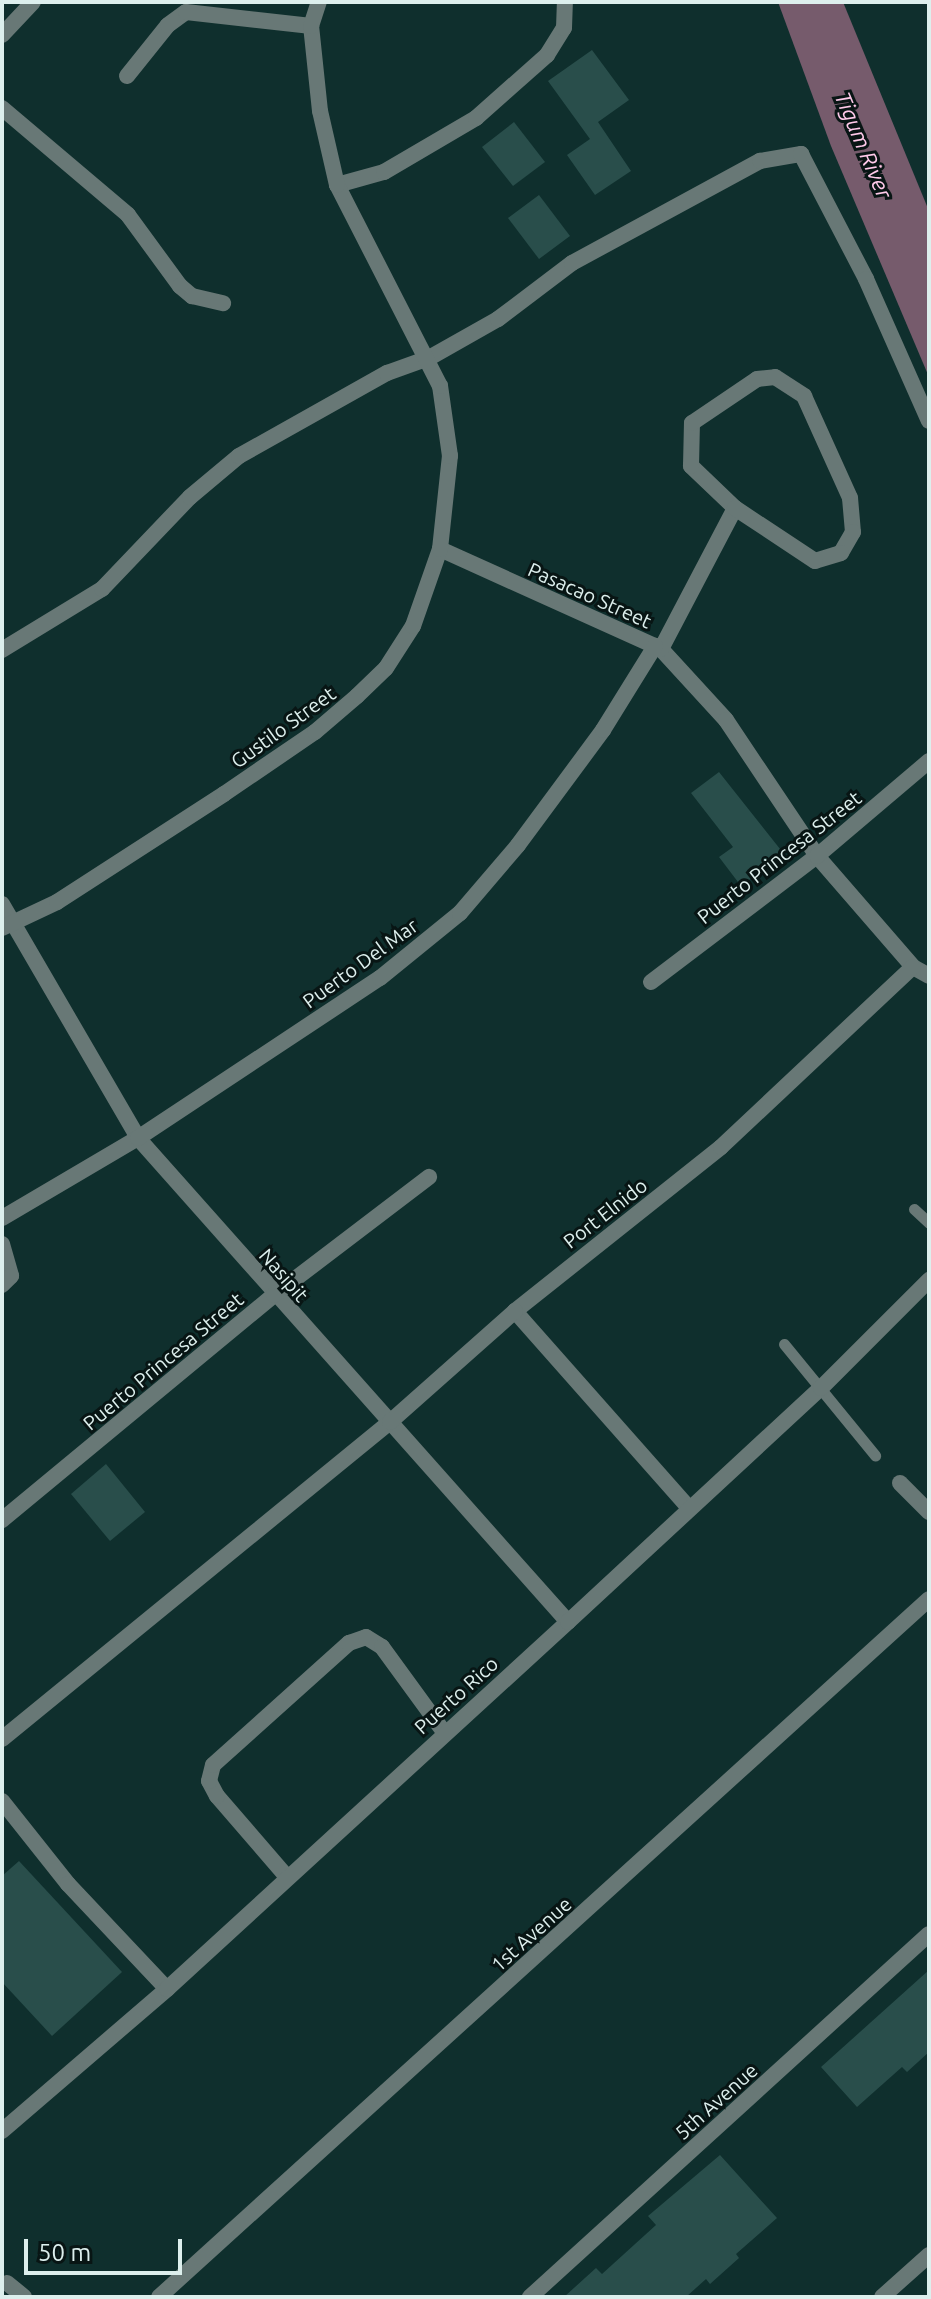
<!DOCTYPE html>
<style>
body{margin:0}
#map{position:relative;width:931px;height:2299px;overflow:hidden;background:#0f2f2d;font-family:Ubuntu,sans-serif}
div>[style]{position:absolute}
.water>*{inset:0;background:#765b6c}
.building>*{inset:0;background:#294e4b}
.service>*{height:11px;margin:-5.5px;padding:0 5.5px;transform-origin:5.5px;border-radius:5.5px;background:#687876}
.minor>*{height:16px;margin:-8px;padding:0 8px;transform-origin:8px;border-radius:8px;background:#687876}
.tertiary>*{height:16px;margin:-8px;padding:0 8px;transform-origin:8px;border-radius:8px;background:#687876}
span{translate:-50% -50%;white-space:nowrap;text-align:center;line-height:1.15;-webkit-text-stroke:6px #081514;paint-order:stroke}
.street-label{font-size:20px;color:#ddefed}
.water-label{font-size:22px;color:#ffcaea;font-style:italic}
.frame{position:absolute;inset:0;border:4px solid #ddefed;pointer-events:none}
.scale{position:absolute;left:24px;top:2239px;width:158px;height:36px;box-sizing:border-box;border:4px solid #ddefed;border-top:0;padding-left:10px;font-size:24px;line-height:28px;white-space:nowrap;color:#ddefed;-webkit-text-stroke:6px #081514;paint-order:stroke}
</style>
<div id="map">
<div class="water">
<i style="clip-path:polygon(778px 2px,843px 2px,929px 211px,929px 377px,831px 146px)"></i>
</div>
<div class="building">
<i style="clip-path:polygon(592px 50px,629px 100px,598px 122px,631px 171px,595px 195px,567px 155px,590px 139px,548px 81px)"></i>
<i style="clip-path:polygon(514px 122px,545px 162px,513px 186px,482px 147px)"></i>
<i style="clip-path:polygon(539px 195px,570px 236px,539px 259px,508px 218px)"></i>
<i style="clip-path:polygon(719px 772px,784px 854px,741px 886px,719px 857px,733px 847px,691px 793px)"></i>
<i style="clip-path:polygon(106px 1464px,145px 1512px,110px 1541px,71px 1494px)"></i>
<i style="clip-path:polygon(19px 1861px,122px 1972px,52px 2036px,2px 1982px,2px 1876px)"></i>
<i style="clip-path:polygon(929px 1970px,929px 2052px,907px 2072px,902px 2067px,857px 2107px,821px 2067px)"></i>
<i style="clip-path:polygon(720px 2155px,777px 2218px,736px 2254px,739px 2258px,710px 2284px,706px 2279px,686px 2297px,564px 2297px,596px 2268px,602px 2274px,656px 2225px,648px 2216px)"></i>
</div>
<div class="service">
<i style="left:914px;top:1209px;width:21px;rotate:43deg"></i>
<i style="left:784px;top:1344px;width:144px;rotate:50.7deg"></i>
</div>
<div class="minor">
<i style="left:2px;top:35px;width:45px;rotate:-46.8deg"></i>
<i style="left:127px;top:76px;width:65px;rotate:-51.2deg"></i>
<i style="left:168px;top:25px;width:22px;rotate:-36deg"></i>
<i style="left:186px;top:12px;width:126px;rotate:6.4deg"></i>
<i style="left:2px;top:108px;width:165px;rotate:40.3deg"></i>
<i style="left:128px;top:215px;width:88px;rotate:53.8deg"></i>
<i style="left:180px;top:286px;width:16px;rotate:40deg"></i>
<i style="left:192px;top:296px;width:32px;rotate:13deg"></i>
<i style="left:337px;top:185px;width:49px;rotate:-15.5deg"></i>
<i style="left:384px;top:172px;width:107px;rotate:-30.4deg"></i>
<i style="left:476px;top:118px;width:95px;rotate:-41.6deg"></i>
<i style="left:547px;top:55px;width:32px;rotate:-58deg"></i>
<i style="left:564px;top:28px;width:26px;rotate:-88deg"></i>
<i style="left:440px;top:549px;width:243px;rotate:24.3deg"></i>
<i style="left:661px;top:649px;width:96px;rotate:47.5deg"></i>
<i style="left:726px;top:720px;width:164px;rotate:56.2deg"></i>
<i style="left:817px;top:856px;width:147px;rotate:49.1deg"></i>
<i style="left:913px;top:967px;width:18px;rotate:29deg"></i>
<i style="left:661px;top:649px;width:159px;rotate:-62.3deg"></i>
<i style="left:735px;top:508px;width:61px;rotate:-136.3deg"></i>
<i style="left:691px;top:466px;width:43px;rotate:-88.7deg"></i>
<i style="left:692px;top:423px;width:78px;rotate:-34.1deg"></i>
<i style="left:757px;top:379px;width:18px;rotate:-6deg"></i>
<i style="left:775px;top:377px;width:35px;rotate:33deg"></i>
<i style="left:804px;top:396px;width:112px;rotate:65.7deg"></i>
<i style="left:850px;top:498px;width:34px;rotate:85deg"></i>
<i style="left:853px;top:532px;width:24px;rotate:120deg"></i>
<i style="left:841px;top:553px;width:27px;rotate:163deg"></i>
<i style="left:815px;top:561px;width:96px;rotate:-146.5deg"></i>
<i style="left:2px;top:650px;width:117px;rotate:-31.4deg"></i>
<i style="left:102px;top:589px;width:127px;rotate:-46.3deg"></i>
<i style="left:190px;top:497px;width:64px;rotate:-39.9deg"></i>
<i style="left:239px;top:456px;width:170px;rotate:-29.3deg"></i>
<i style="left:387px;top:373px;width:45px;rotate:-19.7deg"></i>
<i style="left:429px;top:358px;width:79px;rotate:-29.5deg"></i>
<i style="left:498px;top:319px;width:93px;rotate:-37.1deg"></i>
<i style="left:572px;top:263px;width:214px;rotate:-28.5deg"></i>
<i style="left:760px;top:161px;width:42px;rotate:-9.7deg"></i>
<i style="left:801px;top:154px;width:141px;rotate:62.5deg"></i>
<i style="left:866px;top:279px;width:155px;rotate:66.1deg"></i>
<i style="left:2px;top:904px;width:271px;rotate:59.8deg"></i>
<i style="left:138px;top:1138px;width:647px;rotate:48.38deg"></i>
<i style="left:651px;top:982px;width:208px;rotate:-37.2deg"></i>
<i style="left:817px;top:856px;width:147px;rotate:-40.3deg"></i>
<i style="left:2px;top:1218px;width:158px;rotate:-30.5deg"></i>
<i style="left:138px;top:1138px;width:290px;rotate:-33.5deg"></i>
<i style="left:380px;top:978px;width:103px;rotate:-39.1deg"></i>
<i style="left:460px;top:913px;width:89px;rotate:-49.5deg"></i>
<i style="left:518px;top:845px;width:143px;rotate:-53.5deg"></i>
<i style="left:603px;top:730px;width:99px;rotate:-58.2deg"></i>
<i style="left:2px;top:1244px;width:33px;rotate:74deg"></i>
<i style="left:11px;top:1276px;width:13px;rotate:135deg"></i>
<i style="left:900px;top:1483px;width:41px;rotate:45deg"></i>
<i style="left:689px;top:1508px;width:263px;rotate:-131.5deg"></i>
<i style="left:515px;top:1311px;width:263px;rotate:-38.5deg"></i>
<i style="left:721px;top:1147px;width:263px;rotate:-43.2deg"></i>
<i style="left:2px;top:1520px;width:353px;rotate:-39.6deg"></i>
<i style="left:274px;top:1295px;width:195px;rotate:-37.3deg"></i>
<i style="left:2px;top:1739px;width:501px;rotate:-39.25deg"></i>
<i style="left:390px;top:1422px;width:167px;rotate:-41.6deg"></i>
<i style="left:2px;top:1801px;width:106px;rotate:51.5deg"></i>
<i style="left:68px;top:1884px;width:144px;rotate:46.7deg"></i>
<i style="left:287px;top:1877px;width:107px;rotate:-130.8deg"></i>
<i style="left:217px;top:1796px;width:17px;rotate:-118deg"></i>
<i style="left:209px;top:1781px;width:16px;rotate:-76deg"></i>
<i style="left:213px;top:1765px;width:183px;rotate:-41.9deg"></i>
<i style="left:349px;top:1643px;width:18px;rotate:-19deg"></i>
<i style="left:366px;top:1637px;width:19px;rotate:32deg"></i>
<i style="left:382px;top:1647px;width:105px;rotate:53.9deg"></i>
<i style="left:2px;top:2131px;width:218px;rotate:-40.7deg"></i>
<i style="left:167px;top:1989px;width:544px;rotate:-42.47deg"></i>
<i style="left:568px;top:1622px;width:345px;rotate:-42.8deg"></i>
<i style="left:821px;top:1388px;width:153px;rotate:-45deg"></i>
<i style="left:7px;top:2283px;width:22px;rotate:39deg"></i>
<i style="left:159px;top:2297px;width:1039px;rotate:-42.19deg"></i>
<i style="left:530px;top:2297px;width:539px;rotate:-42.3deg"></i>
<i style="left:882px;top:2297px;width:63px;rotate:-41.8deg"></i>
</div>
<div class="tertiary">
<i style="left:2px;top:928px;width:61px;rotate:-25.3deg"></i>
<i style="left:57px;top:902px;width:199px;rotate:-32.9deg"></i>
<i style="left:224px;top:794px;width:110px;rotate:-34.3deg"></i>
<i style="left:315px;top:732px;width:55px;rotate:-40.6deg"></i>
<i style="left:357px;top:696px;width:40px;rotate:-44deg"></i>
<i style="left:386px;top:668px;width:50px;rotate:-57.3deg"></i>
<i style="left:413px;top:626px;width:82px;rotate:-70.7deg"></i>
<i style="left:440px;top:549px;width:94px;rotate:-83.9deg"></i>
<i style="left:450px;top:456px;width:71px;rotate:-98.1deg"></i>
<i style="left:440px;top:386px;width:226px;rotate:-117.1deg"></i>
<i style="left:337px;top:185px;width:76px;rotate:-102.9deg"></i>
<i style="left:320px;top:111px;width:85px;rotate:-96deg"></i>
<i style="left:311px;top:26px;width:25px;rotate:-72deg"></i>
</div>
<div class="street-label">
<span style="left:590px;top:595px;rotate:24deg">Pasacao Street</span>
<span style="left:283px;top:727px;rotate:-36deg">Gustilo Street</span>
<span style="left:779px;top:857px;rotate:-38deg">Puerto Princesa Street</span>
<span style="left:360px;top:963px;rotate:-36deg">Puerto Del Mar</span>
<span style="left:605px;top:1213px;rotate:-38deg">Port Elnido</span>
<span style="left:284px;top:1275px;rotate:49deg">Nasipit</span>
<span style="left:163px;top:1361px;rotate:-40deg">Puerto Princesa Street</span>
<span style="left:456px;top:1695px;rotate:-42deg">Puerto Rico</span>
<span style="left:531px;top:1934px;rotate:-42deg">1st Avenue</span>
<span style="left:716px;top:2101px;rotate:-42deg">5th Avenue</span>
</div>
<div class="water-label">
<span style="left:864px;top:145px;rotate:67deg">Tigum River</span>
</div>
<div class="frame"></div>
<div class="scale">50 m</div>
</div>
